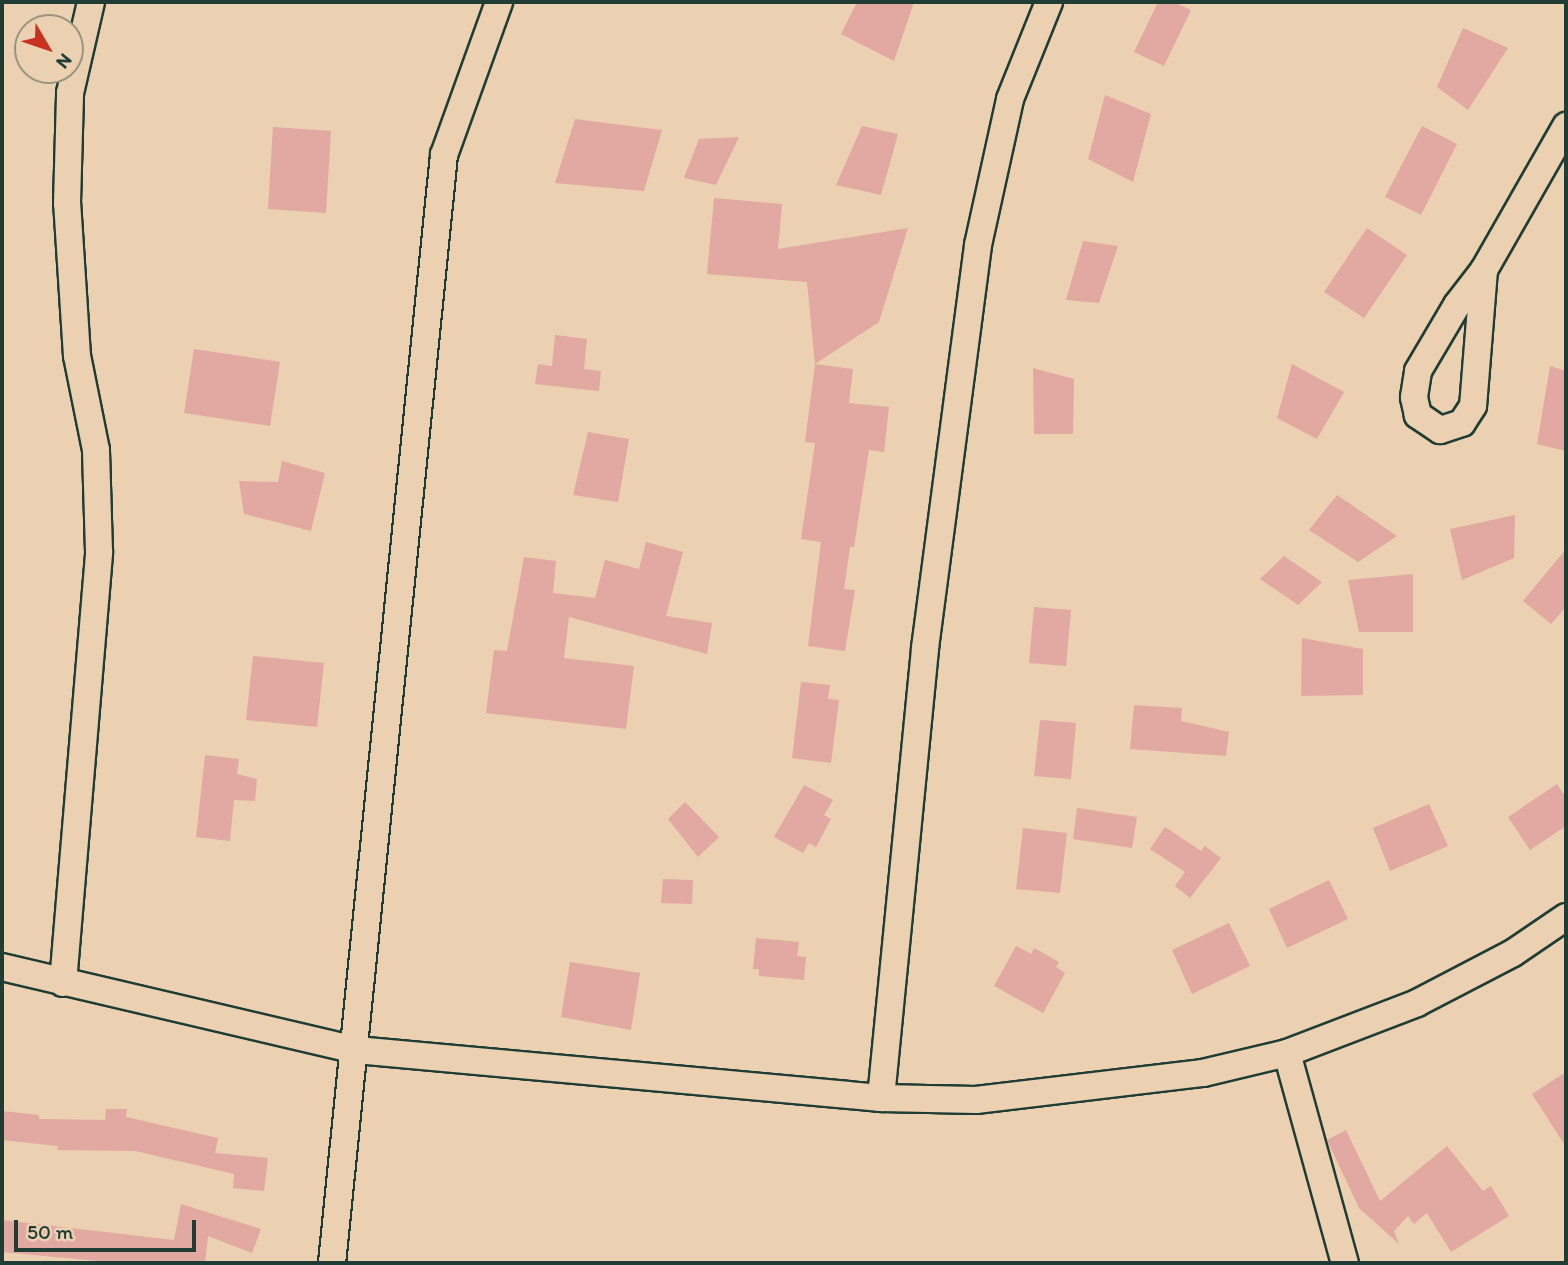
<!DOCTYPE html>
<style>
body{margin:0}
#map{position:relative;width:1568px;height:1265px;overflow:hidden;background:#ebd0b2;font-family:Itim,sans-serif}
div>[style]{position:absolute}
.building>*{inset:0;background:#e2a8a2}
.roads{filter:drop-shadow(2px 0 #1f3d34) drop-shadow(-2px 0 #1f3d34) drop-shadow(0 2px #1f3d34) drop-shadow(0 -2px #1f3d34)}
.street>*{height:26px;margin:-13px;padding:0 13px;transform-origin:13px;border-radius:13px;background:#ebd0b2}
span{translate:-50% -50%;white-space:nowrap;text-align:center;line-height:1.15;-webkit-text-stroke:5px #ebd0b2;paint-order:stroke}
.frame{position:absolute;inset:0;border:4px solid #1f3d34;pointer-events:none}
.north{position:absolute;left:14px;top:14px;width:70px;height:70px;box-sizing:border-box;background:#ebd0b2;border:2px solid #999580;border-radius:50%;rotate:129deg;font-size:19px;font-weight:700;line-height:28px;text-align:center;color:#1f3d34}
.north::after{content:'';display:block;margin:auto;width:24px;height:32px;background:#c8321e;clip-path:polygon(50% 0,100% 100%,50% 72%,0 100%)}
.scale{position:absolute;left:14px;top:1220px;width:182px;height:32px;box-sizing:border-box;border:4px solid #1f3d34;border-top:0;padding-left:9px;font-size:21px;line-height:24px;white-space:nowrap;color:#1f3d34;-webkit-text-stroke:5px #ebd0b2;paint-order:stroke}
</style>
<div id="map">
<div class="building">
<i style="clip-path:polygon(857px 2px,914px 2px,894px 61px,841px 34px)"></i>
<i style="clip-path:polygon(1158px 2px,1174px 2px,1191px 10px,1164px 66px,1134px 52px)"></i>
<i style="clip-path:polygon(1463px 28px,1508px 48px,1468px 110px,1437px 87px)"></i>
<i style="clip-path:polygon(1105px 95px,1151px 114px,1133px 182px,1088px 159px)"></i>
<i style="clip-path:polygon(575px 119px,662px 130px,644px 191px,555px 183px)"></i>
<i style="clip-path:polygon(862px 126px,898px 134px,881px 195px,836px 185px)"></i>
<i style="clip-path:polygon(1422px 126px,1457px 144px,1421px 215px,1385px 197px)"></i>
<i style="clip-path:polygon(273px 127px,331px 131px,326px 213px,268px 209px)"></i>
<i style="clip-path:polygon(739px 137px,716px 185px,684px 178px,699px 139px)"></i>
<i style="clip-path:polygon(714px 198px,782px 204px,778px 249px,908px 228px,879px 322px,815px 364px,807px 282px,707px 274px)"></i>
<i style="clip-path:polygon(1367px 228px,1407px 255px,1364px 318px,1324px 292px)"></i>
<i style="clip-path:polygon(1083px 241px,1118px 246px,1099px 303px,1066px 300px)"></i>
<i style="clip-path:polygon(555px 335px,587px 339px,584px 369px,601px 371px,599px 391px,535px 384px,538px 364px,552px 366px)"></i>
<i style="clip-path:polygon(194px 349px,280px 362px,270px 426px,184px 413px)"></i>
<i style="clip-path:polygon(815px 364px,853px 369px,849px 403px,889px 407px,884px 452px,869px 450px,854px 547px,850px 547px,844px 589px,855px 590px,845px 651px,808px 646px,821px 542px,801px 539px,815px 443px,805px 442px)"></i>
<i style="clip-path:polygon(1292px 364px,1344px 392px,1317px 439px,1277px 418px)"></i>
<i style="clip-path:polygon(1550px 366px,1566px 371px,1566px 451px,1537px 444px)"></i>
<i style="clip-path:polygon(1033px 368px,1074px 379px,1073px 434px,1034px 434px)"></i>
<i style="clip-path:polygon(588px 432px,629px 439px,618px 502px,573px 495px)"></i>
<i style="clip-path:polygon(282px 461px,325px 473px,311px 531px,244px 514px,239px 481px,278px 482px)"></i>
<i style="clip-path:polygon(1337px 495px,1397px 536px,1358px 562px,1309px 530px)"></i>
<i style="clip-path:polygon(1515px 515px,1514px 558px,1462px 580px,1450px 529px)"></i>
<i style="clip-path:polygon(646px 542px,683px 552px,666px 616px,712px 623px,707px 654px,569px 617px,564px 658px,634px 666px,626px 729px,486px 713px,494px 650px,507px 651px,524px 557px,556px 561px,553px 593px,595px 598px,605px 560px,639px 569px)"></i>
<i style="clip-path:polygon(1566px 549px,1566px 607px,1551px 624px,1523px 601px)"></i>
<i style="clip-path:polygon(1284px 556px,1322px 582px,1298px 605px,1260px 579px)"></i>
<i style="clip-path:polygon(1413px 574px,1413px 632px,1359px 632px,1348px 580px)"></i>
<i style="clip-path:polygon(1034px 607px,1071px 610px,1066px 666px,1029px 663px)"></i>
<i style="clip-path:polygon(1302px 638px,1363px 649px,1363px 695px,1301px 696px)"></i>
<i style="clip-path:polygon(253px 656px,324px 663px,317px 727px,246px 720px)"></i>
<i style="clip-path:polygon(801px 682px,830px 685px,828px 699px,839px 700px,831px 763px,792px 758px)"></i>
<i style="clip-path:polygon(1134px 705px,1182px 708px,1181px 721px,1229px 732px,1226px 756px,1130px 749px)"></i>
<i style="clip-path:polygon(1040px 720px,1076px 723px,1071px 779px,1034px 776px)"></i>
<i style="clip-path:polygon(205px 755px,239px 759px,237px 774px,257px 779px,255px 801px,234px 800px,230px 841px,196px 837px)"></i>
<i style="clip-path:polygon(1557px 784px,1566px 798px,1566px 826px,1530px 850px,1508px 817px)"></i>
<i style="clip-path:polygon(804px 785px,833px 800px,824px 815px,831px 819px,816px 847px,809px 843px,803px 853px,774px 837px)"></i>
<i style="clip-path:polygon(685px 802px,719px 837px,698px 857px,668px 819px)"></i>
<i style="clip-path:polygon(1429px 804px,1448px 846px,1390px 871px,1373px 828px)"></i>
<i style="clip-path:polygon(1077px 808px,1137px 817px,1132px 848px,1073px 839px)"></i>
<i style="clip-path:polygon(1165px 827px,1201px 851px,1205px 846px,1221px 858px,1190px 898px,1175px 886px,1185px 872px,1150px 849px)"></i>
<i style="clip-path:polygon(1023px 828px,1067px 833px,1060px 893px,1016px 889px)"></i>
<i style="clip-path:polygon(663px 879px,693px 880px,692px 904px,661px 903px)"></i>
<i style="clip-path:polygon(1329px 880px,1348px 919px,1287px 948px,1269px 909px)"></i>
<i style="clip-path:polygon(1229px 923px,1250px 966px,1192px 994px,1172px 950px)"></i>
<i style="clip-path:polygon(756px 938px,799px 942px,797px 956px,806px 957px,804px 980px,759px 976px,759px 969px,753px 969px)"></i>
<i style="clip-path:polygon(1016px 946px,1031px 954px,1034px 948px,1059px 962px,1056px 967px,1065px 973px,1043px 1013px,994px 986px)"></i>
<i style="clip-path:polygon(570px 962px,640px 973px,631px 1030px,561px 1017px)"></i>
<i style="clip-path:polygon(1566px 1072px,1566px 1147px,1532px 1094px)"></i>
<i style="clip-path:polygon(106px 1109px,127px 1109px,126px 1117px,218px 1138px,215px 1153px,268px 1158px,264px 1191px,233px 1188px,234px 1174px,135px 1151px,57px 1150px,58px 1146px,2px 1140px,2px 1111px,39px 1115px,39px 1119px,105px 1120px)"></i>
<i style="clip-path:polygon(1346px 1130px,1380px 1201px,1447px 1146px,1483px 1191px,1491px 1186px,1509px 1216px,1451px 1252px,1427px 1213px,1414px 1224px,1408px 1216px,1394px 1231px,1399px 1244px,1359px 1208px,1327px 1140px)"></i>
<i style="clip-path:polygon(181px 1204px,261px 1229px,252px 1253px,208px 1236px,205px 1263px,118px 1263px,2px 1252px,2px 1220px,174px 1240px)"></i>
</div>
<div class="roads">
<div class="street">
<i style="left:1484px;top:270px;width:136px;rotate:94.6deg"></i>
<i style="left:1473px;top:406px;width:20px;rotate:123deg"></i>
<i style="left:1462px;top:423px;width:23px;rotate:162deg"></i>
<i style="left:1440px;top:430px;width:27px;rotate:-146deg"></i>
<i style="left:1418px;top:415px;width:18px;rotate:-103deg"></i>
<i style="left:1414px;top:397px;width:26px;rotate:-81deg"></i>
<i style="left:1418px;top:371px;width:77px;rotate:-59.4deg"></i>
<i style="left:1457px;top:305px;width:44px;rotate:-52.4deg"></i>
<i style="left:1484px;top:270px;width:166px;rotate:-60.3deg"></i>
<i style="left:2px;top:967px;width:364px;rotate:13.2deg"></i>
<i style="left:356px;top:1050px;width:527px;rotate:5.22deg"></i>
<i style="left:881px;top:1098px;width:95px;rotate:1.2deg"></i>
<i style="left:976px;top:1100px;width:229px;rotate:-6.8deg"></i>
<i style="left:1203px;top:1073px;width:86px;rotate:-13.4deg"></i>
<i style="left:1287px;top:1053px;width:139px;rotate:-21deg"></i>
<i style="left:1417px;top:1003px;width:108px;rotate:-27.5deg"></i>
<i style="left:1513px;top:953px;width:64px;rotate:-34.2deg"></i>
<i style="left:63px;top:983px;width:433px;rotate:-85.2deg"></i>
<i style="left:99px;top:552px;width:102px;rotate:-91.7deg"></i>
<i style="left:96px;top:450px;width:96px;rotate:-101.4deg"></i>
<i style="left:77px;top:356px;width:153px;rotate:-93.7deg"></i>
<i style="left:67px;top:203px;width:110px;rotate:-88.4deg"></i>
<i style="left:70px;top:93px;width:93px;rotate:-77deg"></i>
<i style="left:1287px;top:1053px;width:218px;rotate:74.6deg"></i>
<i style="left:881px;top:1098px;width:452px;rotate:-84.4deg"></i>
<i style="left:925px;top:648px;width:406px;rotate:-82.5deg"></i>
<i style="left:978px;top:245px;width:149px;rotate:-77.6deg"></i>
<i style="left:1010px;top:99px;width:105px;rotate:-68.1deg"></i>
<i style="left:332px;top:1263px;width:1114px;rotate:-84.23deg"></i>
<i style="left:444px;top:155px;width:163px;rotate:-70.2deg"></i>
</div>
</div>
<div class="frame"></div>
<div class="north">N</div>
<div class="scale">50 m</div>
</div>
